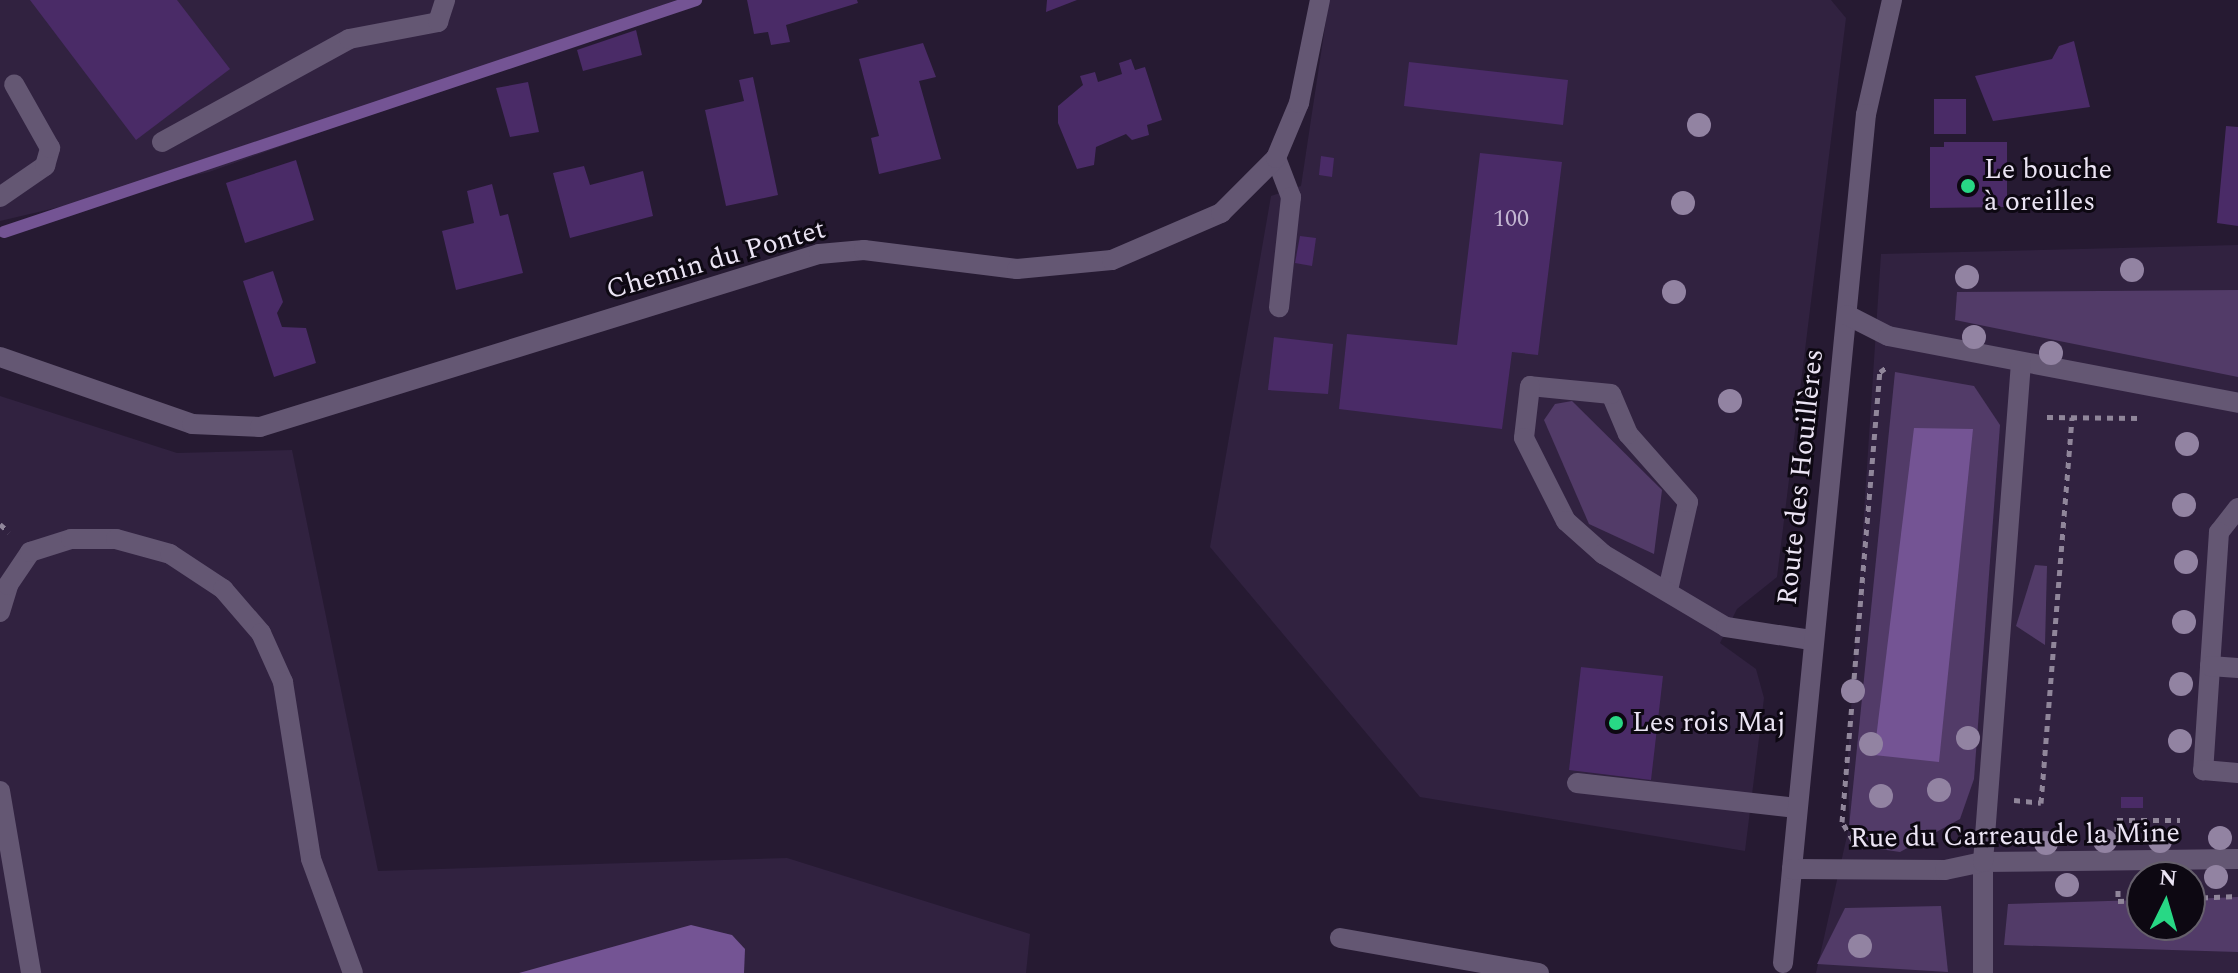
<!DOCTYPE html>
<meta charset="utf-8">
<style>
body{margin:0}
#map{position:relative;width:2238px;height:973px;overflow:hidden;background:#261a32;font-family:Spectral,serif}
div>[style]{position:absolute}
.built>*{inset:0;background:#312240}
.green>*{inset:0;background:#523b68}
.water>*{inset:0;background:#745494}
.stream>*{height:12px;margin:-6px;padding:0 6px;transform-origin:6px;border-radius:6px;background:#745494}
.building>*{inset:0;background:#4a2b67}
.path>*{height:5px;margin-top:-2.5px;transform-origin:0;background:repeating-linear-gradient(90deg,#90869a 0 6px,transparent 0 12px)}
.lane>*{height:20px;margin:-10px;padding:0 10px;transform-origin:10px;border-radius:10px;background:#645773}
.street>*{height:20px;margin:-10px;padding:0 10px;transform-origin:10px;border-radius:10px;background:#645773}
.trees>*{width:24px;height:24px;margin:-12px;border-radius:50%;background:#9283a2}
.dots>*{width:22px;height:22px;translate:-50% -50%;box-sizing:border-box;border:4px solid #0d0812;border-radius:50%}
span{translate:-50% -50%;white-space:nowrap;text-align:center;line-height:1.15;-webkit-text-stroke:6px #0d0812;paint-order:stroke}
.number-label{font-size:24px;color:#c3b6d1}
.number-label span{-webkit-text-stroke-width:0}
.poi-label{font-size:28px;color:#ebe4f4}
.left{translate:0 -50%;text-align:left}
.street-label{font-size:28px;color:#ebe4f4}
.north{position:absolute;left:2126px;top:861px;width:80px;height:80px;box-sizing:border-box;background:#0d0812;border:2px solid #66606c;border-radius:50%;rotate:5deg;font-size:22px;font-weight:700;line-height:32px;text-align:center;color:#ebe4f4}
.north::after{content:'';display:block;margin:auto;width:28px;height:36px;background:#28d885;clip-path:polygon(50% 0,100% 100%,50% 72%,0 100%)}
</style>
<div id="map">
<div class="built">
<i style="clip-path:polygon(0 0,692px 0,209px 172px,0 221px)"></i>
<i style="clip-path:polygon(1329px 0,1831px 0,1846px 18px,1777px 577px,1737px 609px,1720px 643px,1756px 669px,1764px 698px,1745px 851px,1420px 797px,1210px 547px,1271px 196px,1301px 186px)"></i>
<i style="clip-path:polygon(evenodd,2238px 245px,2238px 973px,1816px 973px,1849px 827px,1848px 755px,1881px 254px,2238px 245px,2142px 877px,2190px 877px,2190px 925px,2142px 925px,2142px 877px)"></i>
<i style="clip-path:polygon(0 396px,177px 453px,292px 450px,378px 871px,787px 858px,1030px 934px,1026px 973px,0 973px)"></i>
</div>
<div class="green">
<i style="clip-path:polygon(2238px 290px,2238px 377px,1955px 320px,1957px 292px)"></i>
<i style="clip-path:polygon(1895px 372px,1974px 386px,2000px 425px,1974px 779px,1960px 819px,1900px 852px,1866px 847px,1849px 827px)"></i>
<i style="clip-path:polygon(1572px 401px,1662px 490px,1654px 554px,1589px 524px,1544px 420px,1555px 404px)"></i>
<i style="clip-path:polygon(2035px 565px,2047px 566px,2045px 645px,2016px 626px)"></i>
<i style="clip-path:polygon(2238px 897px,2238px 952px,2004px 945px,2008px 904px,2142px 900px,2142px 925px,2190px 925px,2190px 899px)"></i>
<i style="clip-path:polygon(1941px 906px,1948px 972px,1817px 964px,1845px 908px)"></i>
</div>
<div class="water">
<i style="clip-path:polygon(1914px 428px,1973px 429px,1939px 762px,1874px 755px)"></i>
<i style="clip-path:polygon(691px 925px,732px 935px,745px 949px,744px 973px,519px 973px)"></i>
</div>
<div class="stream">
<i style="left:4px;top:232px;width:730px;rotate:-18.53deg"></i>
</div>
<div class="building">
<i style="clip-path:polygon(30px 0,177px 0,230px 69px,136px 140px)"></i>
<i style="clip-path:polygon(747px 0,857px 0,858px 3px,786px 25px,790px 42px,771px 45px,768px 32px,754px 34px)"></i>
<i style="clip-path:polygon(1047px 0,1077px 0,1046px 12px)"></i>
<i style="clip-path:polygon(636px 30px,642px 55px,583px 71px,577px 50px)"></i>
<i style="clip-path:polygon(2074px 41px,2090px 107px,1993px 121px,1975px 76px,2052px 59px,2059px 46px)"></i>
<i style="clip-path:polygon(923px 43px,936px 77px,919px 81px,941px 159px,879px 174px,871px 138px,879px 136px,859px 59px)"></i>
<i style="clip-path:polygon(1131px 59px,1135px 70px,1145px 67px,1162px 120px,1147px 125px,1149px 135px,1132px 140px,1126px 134px,1096px 147px,1094px 165px,1077px 169px,1058px 123px,1058px 106px,1083px 85px,1080px 76px,1095px 72px,1098px 82px,1122px 74px,1119px 63px)"></i>
<i style="clip-path:polygon(1409px 62px,1568px 80px,1563px 125px,1404px 106px)"></i>
<i style="clip-path:polygon(753px 77px,778px 195px,726px 206px,705px 110px,744px 101px,739px 80px)"></i>
<i style="clip-path:polygon(528px 82px,539px 132px,510px 137px,496px 88px)"></i>
<i style="clip-path:polygon(1934px 99px,1966px 99px,1966px 134px,1934px 134px)"></i>
<i style="clip-path:polygon(2226px 126px,2238px 127px,2238px 226px,2217px 223px)"></i>
<i style="clip-path:polygon(1944px 142px,2007px 142px,2007px 207px,1930px 208px,1930px 147px,1944px 147px)"></i>
<i style="clip-path:polygon(1480px 153px,1562px 162px,1538px 355px,1512px 352px,1502px 429px,1339px 409px,1347px 334px,1457px 345px)"></i>
<i style="clip-path:polygon(1321px 156px,1334px 158px,1332px 177px,1319px 175px)"></i>
<i style="clip-path:polygon(296px 160px,314px 220px,245px 243px,226px 183px)"></i>
<i style="clip-path:polygon(584px 166px,590px 185px,643px 171px,653px 216px,570px 238px,553px 173px)"></i>
<i style="clip-path:polygon(492px 184px,500px 216px,508px 214px,523px 273px,456px 290px,442px 231px,474px 223px,467px 191px)"></i>
<i style="clip-path:polygon(1300px 236px,1316px 238px,1312px 266px,1295px 263px)"></i>
<i style="clip-path:polygon(273px 271px,283px 302px,277px 313px,282px 327px,306px 328px,316px 363px,274px 377px,243px 281px)"></i>
<i style="clip-path:polygon(1274px 337px,1333px 344px,1328px 394px,1268px 390px)"></i>
<i style="clip-path:polygon(1581px 667px,1663px 676px,1651px 780px,1569px 770px)"></i>
<i style="clip-path:polygon(2121px 797px,2143px 797px,2143px 808px,2121px 808px)"></i>
</div>
<div class="path">
<i style="left:2047px;top:417px;width:93px;rotate:0.6deg"></i>
<i style="left:0;top:524px;width:12px;rotate:42deg"></i>
<i style="left:2014px;top:800px;width:27px;rotate:6deg"></i>
<i style="left:2041px;top:803px;width:387px;rotate:-85.4deg"></i>
<i style="left:2117px;top:832px;width:12px;rotate:-90deg"></i>
<i style="left:2117px;top:820px;width:63px"></i>
<i style="left:1853px;top:840px;width:21px;rotate:-121deg"></i>
<i style="left:1842px;top:822px;width:452px;rotate:-85.2deg"></i>
<i style="left:1880px;top:372px;width:9px;rotate:-36deg"></i>
<i style="left:2118px;top:890px;width:11px;rotate:90deg"></i>
<i style="left:2118px;top:901px;width:24px;rotate:-2deg"></i>
<i style="left:2190px;top:898px;width:48px;rotate:-2.4deg"></i>
</div>
<div class="lane">
<i style="left:162px;top:142px;width:213px;rotate:-28.8deg"></i>
<i style="left:349px;top:39px;width:91px;rotate:-10.8deg"></i>
<i style="left:438px;top:22px;width:23px;rotate:-72deg"></i>
<i style="left:1276px;top:158px;width:42px;rotate:69deg"></i>
<i style="left:1291px;top:197px;width:111px;rotate:96.2deg"></i>
<i style="left:0;top:197px;width:55px;rotate:-34.6deg"></i>
<i style="left:45px;top:166px;width:19px;rotate:-74deg"></i>
<i style="left:50px;top:148px;width:73px;rotate:-119.4deg"></i>
<i style="left:2238px;top:508px;width:31px;rotate:128deg"></i>
<i style="left:2219px;top:532px;width:239px;rotate:93.8deg"></i>
<i style="left:2203px;top:770px;width:35px;rotate:5deg"></i>
<i style="left:1668px;top:590px;width:90px;rotate:-77.2deg"></i>
<i style="left:1688px;top:502px;width:91px;rotate:-131.4deg"></i>
<i style="left:1628px;top:434px;width:43px;rotate:-113deg"></i>
<i style="left:1611px;top:394px;width:81px;rotate:-174.4deg"></i>
<i style="left:1530px;top:386px;width:52px;rotate:96.6deg"></i>
<i style="left:1524px;top:438px;width:93px;rotate:63.2deg"></i>
<i style="left:1566px;top:521px;width:50px;rotate:41.7deg"></i>
<i style="left:1603px;top:554px;width:143px;rotate:30.7deg"></i>
<i style="left:1726px;top:627px;width:86px;rotate:8.7deg"></i>
<i style="left:0;top:612px;width:28px;rotate:-73deg"></i>
<i style="left:8px;top:585px;width:40px;rotate:-56deg"></i>
<i style="left:30px;top:552px;width:43px;rotate:-17.6deg"></i>
<i style="left:71px;top:539px;width:45px"></i>
<i style="left:116px;top:539px;width:56px;rotate:15.5deg"></i>
<i style="left:170px;top:554px;width:64px;rotate:33.4deg"></i>
<i style="left:223px;top:589px;width:58px;rotate:49.2deg"></i>
<i style="left:261px;top:633px;width:54px;rotate:65.8deg"></i>
<i style="left:283px;top:682px;width:179px;rotate:81deg"></i>
<i style="left:311px;top:859px;width:121px;rotate:69.8deg"></i>
<i style="left:2210px;top:666px;width:28px;rotate:4deg"></i>
<i style="left:1577px;top:783px;width:221px;rotate:6.5deg"></i>
<i style="left:0;top:791px;width:185px;rotate:80.3deg"></i>
<i style="left:1340px;top:938px;width:202px;rotate:10deg"></i>
<i style="left:1783px;top:963px;width:94px;rotate:-84.5deg"></i>
<i style="left:1983px;top:973px;width:111px;rotate:-90deg"></i>
</div>
<div class="street">
<i style="left:1892px;top:0;width:117px;rotate:102.8deg"></i>
<i style="left:1866px;top:114px;width:759px;rotate:95.6deg"></i>
<i style="left:1792px;top:869px;width:153px;rotate:0.4deg"></i>
<i style="left:1945px;top:870px;width:39px;rotate:-12deg"></i>
<i style="left:1983px;top:862px;width:255px;rotate:-0.7deg"></i>
<i style="left:1847px;top:315px;width:46px;rotate:27.1deg"></i>
<i style="left:1888px;top:336px;width:356px;rotate:10.8deg"></i>
<i style="left:0;top:357px;width:203px;rotate:19.2deg"></i>
<i style="left:192px;top:424px;width:68px;rotate:2.5deg"></i>
<i style="left:260px;top:427px;width:585px;rotate:-17.2deg"></i>
<i style="left:819px;top:254px;width:45px;rotate:-5.1deg"></i>
<i style="left:864px;top:250px;width:154px;rotate:7.1deg"></i>
<i style="left:1017px;top:269px;width:95px;rotate:-5.4deg"></i>
<i style="left:1112px;top:260px;width:119px;rotate:-23.3deg"></i>
<i style="left:1221px;top:213px;width:78px;rotate:-45deg"></i>
<i style="left:1276px;top:158px;width:60px;rotate:-67.3deg"></i>
<i style="left:1299px;top:103px;width:105px;rotate:-78.5deg"></i>
<i style="left:1983px;top:862px;width:501px;rotate:-85.65deg"></i>
</div>
<div class="trees">
<i style="left:1699px;top:125px"></i>
<i style="left:1683px;top:203px"></i>
<i style="left:2132px;top:270px"></i>
<i style="left:1967px;top:277px"></i>
<i style="left:1674px;top:292px"></i>
<i style="left:1974px;top:337px"></i>
<i style="left:2051px;top:353px"></i>
<i style="left:1730px;top:401px"></i>
<i style="left:2187px;top:444px"></i>
<i style="left:2184px;top:505px"></i>
<i style="left:2186px;top:562px"></i>
<i style="left:2184px;top:622px"></i>
<i style="left:2181px;top:684px"></i>
<i style="left:1853px;top:691px"></i>
<i style="left:1968px;top:738px"></i>
<i style="left:2180px;top:741px"></i>
<i style="left:1871px;top:744px"></i>
<i style="left:1939px;top:790px"></i>
<i style="left:1881px;top:796px"></i>
<i style="left:2220px;top:838px"></i>
<i style="left:2105px;top:841px"></i>
<i style="left:2160px;top:841px"></i>
<i style="left:2046px;top:843px"></i>
<i style="left:2216px;top:877px"></i>
<i style="left:2067px;top:885px"></i>
<i style="left:1860px;top:946px"></i>
</div>
<div class="dots">
<i style="left:1968px;top:186px;background:#28d885"></i>
<i style="left:1616px;top:723px;background:#28d885"></i>
</div>
<div class="number-label">
<span style="left:1511px;top:220px">100</span>
</div>
<div class="poi-label">
<span class="left" style="left:1984px;top:186px">Le bouche<br>à oreilles</span>
<span class="left" style="left:1632px;top:723px">Les rois Maj</span>
</div>
<div class="street-label">
<span style="left:716px;top:260px;rotate:-16deg">Chemin du Pontet</span>
<span style="left:1801px;top:477px;rotate:-84deg">Route des Houillères</span>
<span style="left:2015px;top:836px;rotate:-1deg">Rue du Carreau de la Mine</span>
</div>
<div class="north">N</div>
</div>
